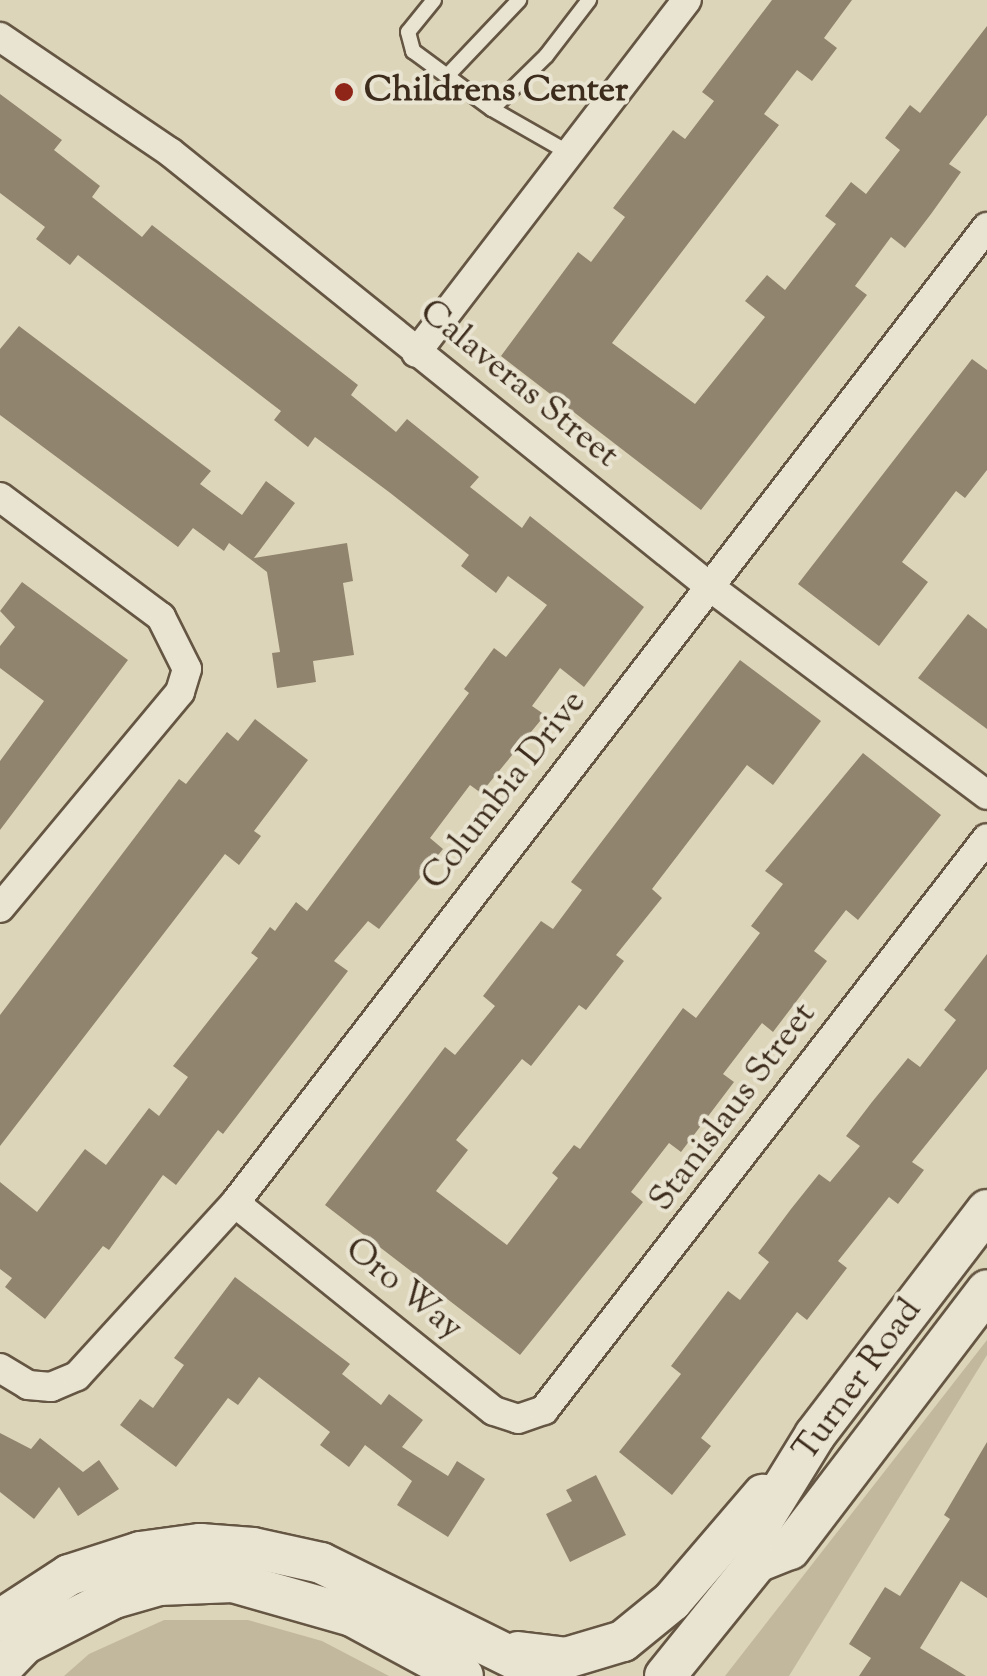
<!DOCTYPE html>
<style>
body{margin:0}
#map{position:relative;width:987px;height:1676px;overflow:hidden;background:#ddd5b9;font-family:"Sorts Mill Goudy",serif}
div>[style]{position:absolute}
.green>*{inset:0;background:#c2b89e}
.building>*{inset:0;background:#90846e}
.roads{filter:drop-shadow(2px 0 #655643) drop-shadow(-2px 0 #655643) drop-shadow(0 2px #655643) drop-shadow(0 -2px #655643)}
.service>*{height:14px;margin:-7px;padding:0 7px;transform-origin:7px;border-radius:7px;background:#e9e4d2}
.minor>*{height:28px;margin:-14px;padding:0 14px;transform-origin:14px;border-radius:14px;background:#e9e4d2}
.secondary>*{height:40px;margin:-20px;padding:0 20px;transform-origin:20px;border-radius:20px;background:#e9e4d2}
.dots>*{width:28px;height:28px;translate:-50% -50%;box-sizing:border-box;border:5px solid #e9e4d2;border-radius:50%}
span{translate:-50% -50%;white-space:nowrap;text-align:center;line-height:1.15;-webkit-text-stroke:8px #e9e4d2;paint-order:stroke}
.poi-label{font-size:35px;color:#3d2c1c;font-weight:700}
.left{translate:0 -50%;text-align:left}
.street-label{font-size:35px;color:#3d2c1c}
</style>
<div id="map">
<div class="green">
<i style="clip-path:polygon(987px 1340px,987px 1355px,789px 1676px,725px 1676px)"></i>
<i style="clip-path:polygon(164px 1620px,248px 1620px,322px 1641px,389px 1676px,64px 1676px,89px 1654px)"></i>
</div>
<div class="building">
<i style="clip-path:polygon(772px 0,852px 0,824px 38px,837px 48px,812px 81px,797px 70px,764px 114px,779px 125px,612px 343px,695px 404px,765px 317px,745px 301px,767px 275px,785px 290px,836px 224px,825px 216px,851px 182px,866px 194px,900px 150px,885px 138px,910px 105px,920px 113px,987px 26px,987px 115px,949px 164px,961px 172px,931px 214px,905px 248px,891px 237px,855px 286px,867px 295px,701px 510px,501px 356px,578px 252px,591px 262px,625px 217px,613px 208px,673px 130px,685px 139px,714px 101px,702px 92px)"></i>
<i style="clip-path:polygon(0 94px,62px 140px,54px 150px,100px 186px,92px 197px,142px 237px,152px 225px,358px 385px,351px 395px,396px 432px,407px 419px,479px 477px,470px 487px,522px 528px,530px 516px,644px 607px,584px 687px,560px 668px,532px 706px,545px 715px,481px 793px,470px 785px,430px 838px,443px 849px,379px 929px,368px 921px,334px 961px,348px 971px,223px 1134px,218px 1130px,176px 1185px,163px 1175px,109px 1250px,103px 1246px,45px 1319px,5px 1287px,12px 1278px,0 1269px,0 1182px,37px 1212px,85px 1149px,106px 1165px,149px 1108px,159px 1116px,188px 1077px,173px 1066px,258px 958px,251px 953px,270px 927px,275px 931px,296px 902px,307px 911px,469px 693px,464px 689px,494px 648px,506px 657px,547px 605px,508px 576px,496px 593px,461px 566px,469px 555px,389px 492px,315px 437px,308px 447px,274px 420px,281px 411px,78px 255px,70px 265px,36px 239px,45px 227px,0 193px)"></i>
<i style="clip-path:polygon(19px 326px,211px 471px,200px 484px,242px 515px,266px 481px,295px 503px,254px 558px,347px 543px,353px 581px,343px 583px,354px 655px,313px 661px,316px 682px,277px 688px,272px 653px,280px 652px,267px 572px,229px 543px,224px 551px,193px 528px,178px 547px,0 415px,0 349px)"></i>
<i style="clip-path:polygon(972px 359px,987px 370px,987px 470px,965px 498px,956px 491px,902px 562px,928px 582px,879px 646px,798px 584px)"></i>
<i style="clip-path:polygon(22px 582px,128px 660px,0 830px,0 761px,44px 701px,0 668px,0 646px,15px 627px,0 611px)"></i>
<i style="clip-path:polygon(968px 614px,987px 629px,987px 729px,918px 678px)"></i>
<i style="clip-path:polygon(740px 660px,821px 721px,773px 785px,747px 765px,652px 889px,662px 898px,616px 955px,624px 961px,586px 1010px,579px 1005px,531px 1066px,522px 1059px,456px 1140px,468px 1150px,436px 1191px,487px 1230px,507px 1245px,558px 1178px,552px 1173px,574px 1145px,580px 1149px,683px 1008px,696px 1018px,760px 933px,751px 926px,783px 884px,765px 871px,863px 753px,941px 815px,858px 920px,846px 910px,814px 951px,827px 961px,773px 1032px,762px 1023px,723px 1074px,734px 1082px,681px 1152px,669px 1143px,631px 1192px,643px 1202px,520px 1355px,325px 1205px,445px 1047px,455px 1055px,495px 1006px,483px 996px,541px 921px,553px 929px,582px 890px,571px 882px)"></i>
<i style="clip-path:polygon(255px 719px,308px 760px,254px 831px,261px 836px,239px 865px,225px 854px,0 1146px,0 1015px,179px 779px,186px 784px,227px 732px,238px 741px)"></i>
<i style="clip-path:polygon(987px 954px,987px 1069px,912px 1162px,924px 1170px,898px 1204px,889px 1197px,838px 1261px,847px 1268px,807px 1320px,797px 1312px,701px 1438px,711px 1446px,672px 1495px,619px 1452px,681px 1374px,671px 1366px,728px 1291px,740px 1300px,769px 1262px,758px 1253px,791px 1209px,819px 1174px,830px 1182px,860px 1146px,846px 1136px,872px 1102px,908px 1058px,920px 1067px,956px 1020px,944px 1010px)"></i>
<i style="clip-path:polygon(235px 1277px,350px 1364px,342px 1374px,381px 1405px,389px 1394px,423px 1420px,402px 1447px,448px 1476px,457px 1461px,485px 1479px,448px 1537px,397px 1505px,412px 1481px,365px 1445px,349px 1467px,320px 1445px,330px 1432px,259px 1377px,238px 1405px,228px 1398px,176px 1467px,120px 1425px,140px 1399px,153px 1408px,184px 1365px,174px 1358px)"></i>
<i style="clip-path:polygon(0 1433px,31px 1449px,40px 1438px,83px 1472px,99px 1460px,119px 1489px,78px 1516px,59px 1487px,34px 1519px,0 1492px)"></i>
<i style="clip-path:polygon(987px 1442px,987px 1598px,961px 1581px,920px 1648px,966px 1676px,859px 1676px,871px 1658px,849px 1644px,885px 1587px,900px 1596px,950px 1519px,944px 1515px)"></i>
<i style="clip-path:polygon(596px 1475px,626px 1535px,570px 1562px,546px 1514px,572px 1501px,566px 1490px)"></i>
</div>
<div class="roads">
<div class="service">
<i style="left:434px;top:0;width:41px;rotate:129.1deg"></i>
<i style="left:408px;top:32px;width:20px;rotate:75deg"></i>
<i style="left:413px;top:51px;width:98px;rotate:36.3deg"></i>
<i style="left:492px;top:109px;width:89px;rotate:29.7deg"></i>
<i style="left:447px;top:76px;width:105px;rotate:-46.5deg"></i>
<i style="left:492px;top:109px;width:76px;rotate:-44.5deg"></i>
<i style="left:546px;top:56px;width:71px;rotate:-52.5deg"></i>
</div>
<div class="minor">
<i style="left:0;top:37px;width:205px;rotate:34.1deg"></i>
<i style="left:170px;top:152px;width:693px;rotate:38.85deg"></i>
<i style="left:710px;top:587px;width:346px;rotate:36.9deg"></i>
<i style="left:416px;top:353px;width:445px;rotate:-52.5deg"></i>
<i style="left:0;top:497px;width:201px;rotate:36.7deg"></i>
<i style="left:161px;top:617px;width:58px;rotate:63.4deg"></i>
<i style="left:187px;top:669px;width:24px;rotate:107deg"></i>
<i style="left:180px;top:692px;width:281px;rotate:129.8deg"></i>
<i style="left:235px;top:1203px;width:332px;rotate:38.8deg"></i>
<i style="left:494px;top:1411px;width:25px;rotate:18deg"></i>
<i style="left:518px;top:1419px;width:28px;rotate:-19deg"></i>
<i style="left:544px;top:1410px;width:723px;rotate:-52.24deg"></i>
<i style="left:0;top:1368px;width:33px;rotate:31deg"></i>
<i style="left:28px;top:1385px;width:23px;rotate:5deg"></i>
<i style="left:51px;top:1387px;width:28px;rotate:-23deg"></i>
<i style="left:77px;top:1376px;width:234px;rotate:-47.6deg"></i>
<i style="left:235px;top:1203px;width:1232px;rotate:-52.39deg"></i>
</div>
<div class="secondary">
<i style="left:757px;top:1562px;width:31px;rotate:-92deg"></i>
<i style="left:756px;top:1531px;width:113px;rotate:-58.4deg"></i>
<i style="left:815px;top:1435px;width:283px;rotate:-52.6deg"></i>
<i style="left:0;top:1620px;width:82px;rotate:-33.1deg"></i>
<i style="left:69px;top:1575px;width:75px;rotate:-17.9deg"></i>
<i style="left:140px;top:1552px;width:61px;rotate:-7.6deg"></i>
<i style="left:200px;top:1544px;width:53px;rotate:4.3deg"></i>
<i style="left:253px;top:1548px;width:70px;rotate:12.4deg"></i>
<i style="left:321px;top:1563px;width:255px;rotate:26.3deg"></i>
<i style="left:518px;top:1652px;width:48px;rotate:7.1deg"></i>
<i style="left:566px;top:1658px;width:59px;rotate:-16.6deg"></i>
<i style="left:623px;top:1641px;width:63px;rotate:-39.2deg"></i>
<i style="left:672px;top:1601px;width:140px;rotate:-49.4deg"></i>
<i style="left:0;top:1669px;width:35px;rotate:-46deg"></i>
<i style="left:24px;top:1644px;width:101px;rotate:-27.1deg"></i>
<i style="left:114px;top:1598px;width:47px;rotate:-16.1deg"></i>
<i style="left:159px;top:1585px;width:74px;rotate:-2.3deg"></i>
<i style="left:233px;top:1582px;width:124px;rotate:15.9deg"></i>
<i style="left:352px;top:1616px;width:126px;rotate:28.4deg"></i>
<i style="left:665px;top:1676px;width:146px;rotate:-51.1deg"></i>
<i style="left:757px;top:1562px;width:35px;rotate:-22deg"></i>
<i style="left:790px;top:1549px;width:325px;rotate:-52.7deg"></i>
</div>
</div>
<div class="dots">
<i style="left:344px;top:92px;background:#8f2418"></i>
</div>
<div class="poi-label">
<span class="left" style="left:364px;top:92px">Childrens Center</span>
</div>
<div class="street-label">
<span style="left:518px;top:385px;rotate:39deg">Calaveras Street</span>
<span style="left:505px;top:791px;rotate:-52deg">Columbia Drive</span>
<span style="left:734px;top:1108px;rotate:-53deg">Stanislaus Street</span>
<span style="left:403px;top:1290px;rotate:39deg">Oro Way</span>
<span style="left:859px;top:1381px;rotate:-54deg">Turner Road</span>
</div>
</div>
